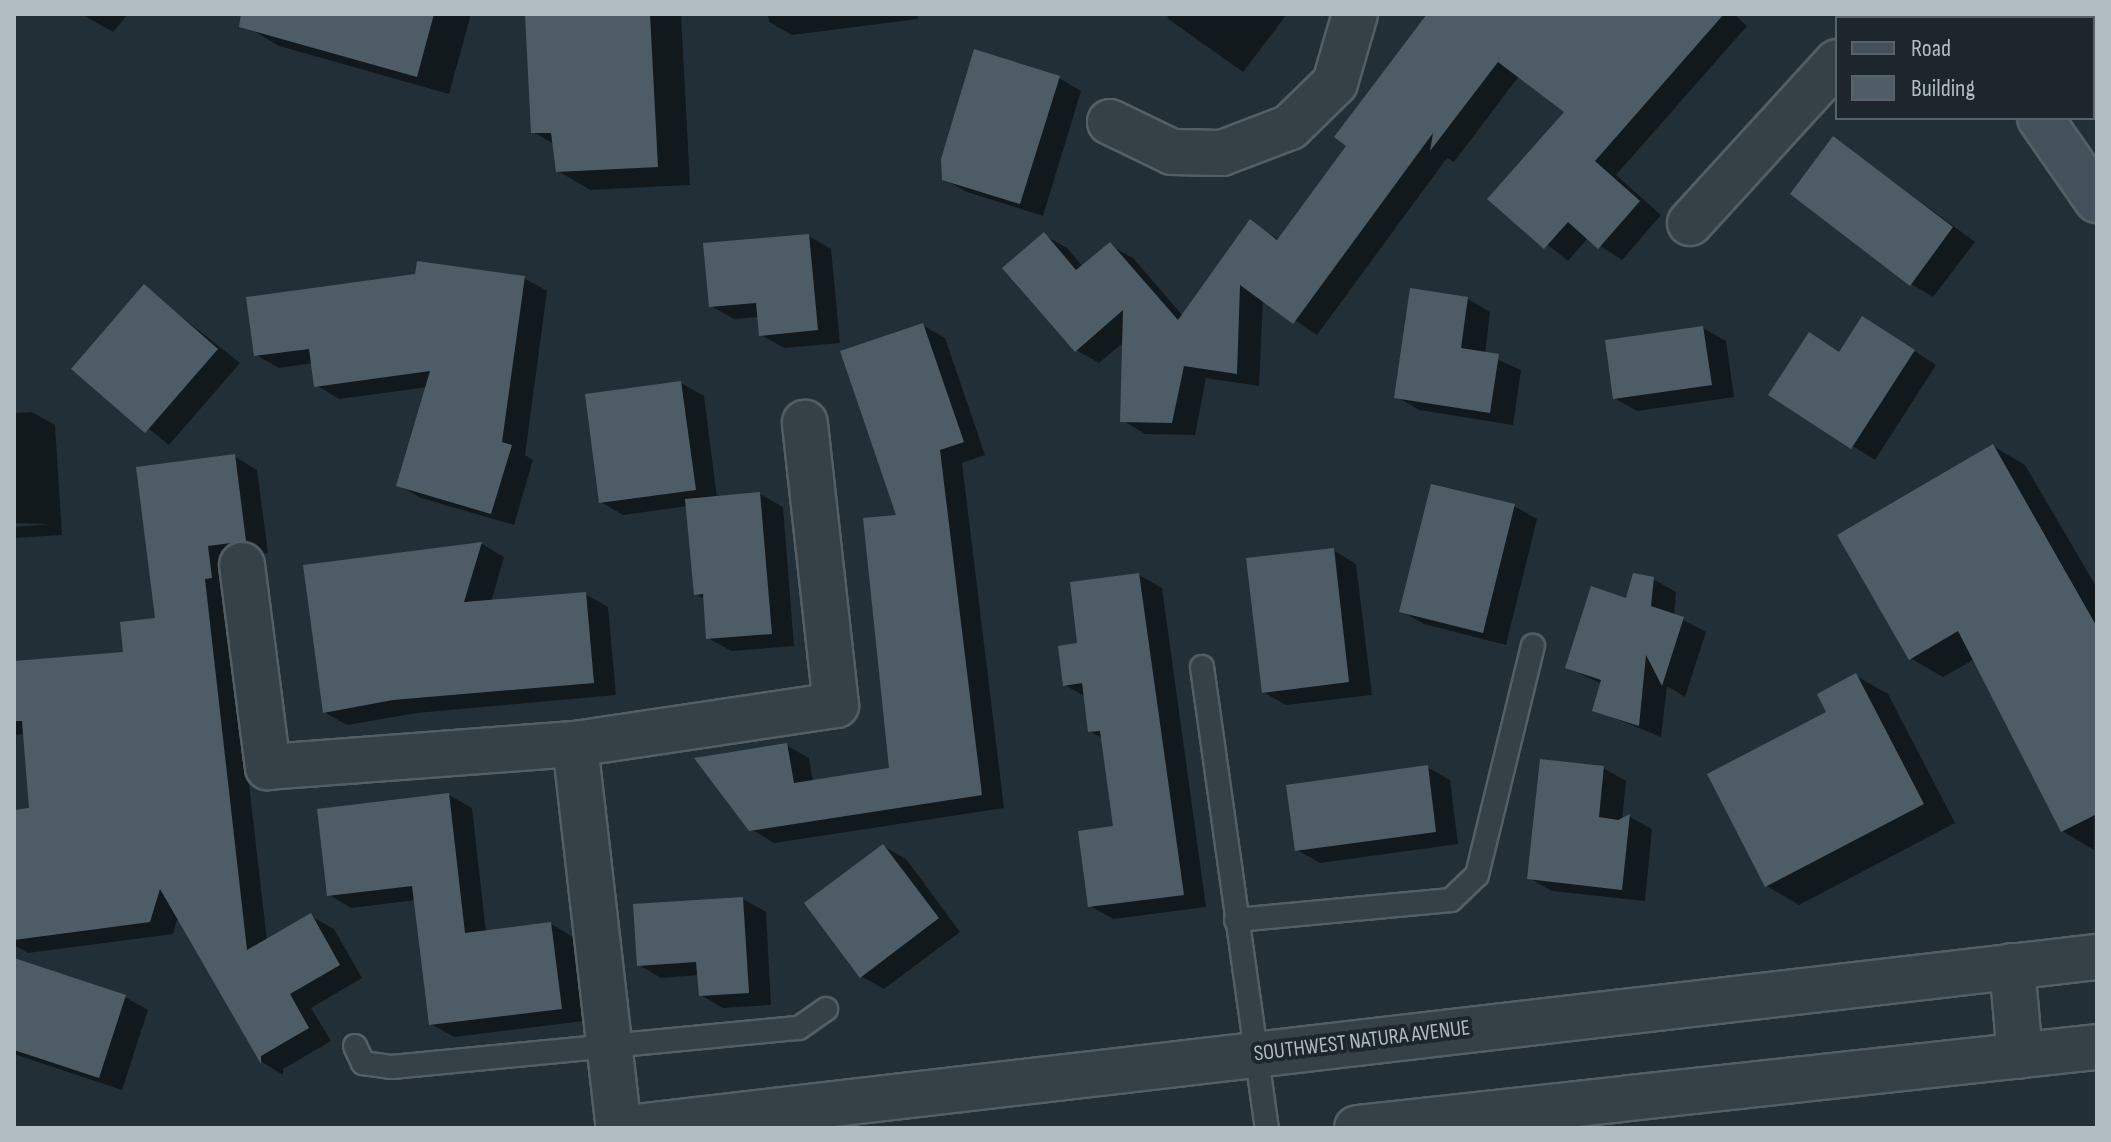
<!DOCTYPE html>
<style>
body{margin:0}
#map{position:relative;width:2111px;height:1142px;overflow:hidden;background:#232f36;font-family:"Sofia Sans Condensed",sans-serif}
div>[style]{position:absolute}
.shadow>*{inset:0;background:#0007}
.building>*{inset:0;background:#4e5d65}
.roads{filter:drop-shadow(2px 0 #545f65) drop-shadow(-2px 0 #545f65) drop-shadow(0 2px #545f65) drop-shadow(0 -2px #545f65)}
.lane>*{height:22px;margin:-11px;padding:0 11px;transform-origin:11px;border-radius:11px;background:#364147}
.street>*{height:44px;margin:-22px;padding:0 22px;transform-origin:22px;border-radius:22px;background:#364147}
.secondary>*{height:44px;margin:-22px;padding:0 22px;transform-origin:22px;border-radius:22px;background:#45515a}
span{translate:-50% -50%;white-space:nowrap;text-align:center;line-height:1.15;-webkit-text-stroke:8px #1c262c;paint-order:stroke}
.street-label{font-size:22px;color:#b1bcc3}
.frame{position:absolute;inset:0;border:16px solid #b1bcc3;pointer-events:none}
.legend{position:absolute;left:1835px;top:16px;width:260px;height:104px;box-sizing:border-box;background:#1c262c;border:2px solid #586268;margin:0;padding:10px 14px;list-style:none;font-size:24px;color:#b1bcc3}
.legend li{display:flex;align-items:center;gap:16px;height:40px}
.legend b{width:40px;border:2px solid #586268}
</style>
<div id="map">
<div class="shadow">
<i style="clip-path:polygon(81px 14px,128px 14px,113px 32px)"></i>
<i style="clip-path:polygon(250px 14px,471px 14px,449px 94px,279px 46px,247px 27px)"></i>
<i style="clip-path:polygon(527px 14px,681px 14px,690px 185px,590px 190px,558px 171px,554px 144px,533px 132px)"></i>
<i style="clip-path:polygon(768px 14px,917px 14px,918px 19px,792px 35px,769px 22px)"></i>
<i style="clip-path:polygon(1170px 14px,1287px 14px,1243px 72px,1167px 18px)"></i>
<i style="clip-path:polygon(1432px 14px,1734px 14px,1747px 26px,1616px 175px,1661px 215px,1622px 260px,1588px 238px,1568px 261px,1490px 199px,1567px 112px,1519px 76px,1454px 162px,1447px 158px,1317px 335px,1263px 299px,1259px 386px,1206px 378px,1195px 435px,1145px 434px,1122px 420px,1124px 342px,1099px 363px,1076px 350px,1044px 235px,1067px 248px,1083px 267px,1110px 245px,1133px 258px,1183px 316px,1251px 222px,1280px 240px,1349px 146px)"></i>
<i style="clip-path:polygon(1059px 78px,1081px 91px,1043px 216px,967px 192px,944px 179px)"></i>
<i style="clip-path:polygon(1834px 138px,1975px 242px,1933px 297px,1911px 284px)"></i>
<i style="clip-path:polygon(809px 236px,831px 249px,840px 343px,784px 348px,761px 335px,759px 317px,734px 319px,711px 306px)"></i>
<i style="clip-path:polygon(524px 278px,547px 291px,525px 455px,533px 460px,514px 525px,421px 498px,398px 485px,428px 387px,339px 399px,316px 385px,313px 363px,279px 368px,256px 355px)"></i>
<i style="clip-path:polygon(144px 287px,240px 363px,169px 445px,74px 369px)"></i>
<i style="clip-path:polygon(1468px 299px,1490px 312px,1485px 354px,1521px 370px,1513px 425px,1419px 410px,1397px 397px)"></i>
<i style="clip-path:polygon(922px 325px,945px 338px,985px 455px,962px 463px,1004px 808px,774px 843px,751px 829px,786px 745px,809px 758px,813px 782px,891px 770px)"></i>
<i style="clip-path:polygon(1703px 328px,1726px 341px,1734px 397px,1637px 411px,1614px 398px)"></i>
<i style="clip-path:polygon(1885px 332px,1936px 365px,1875px 460px,1771px 395px)"></i>
<i style="clip-path:polygon(681px 383px,704px 396px,717px 498px,760px 494px,783px 507px,794px 646px,731px 651px,708px 638px,705px 599px,696px 594px,688px 506px,623px 515px,601px 502px)"></i>
<i style="clip-path:polygon(32px 412px,55px 425px,62px 535px,14px 538px,14px 527px,50px 524px,14px 523px,14px 413px)"></i>
<i style="clip-path:polygon(1993px 446px,2025px 465px,2097px 588px,2094px 850px,2062px 831px,1975px 659px,1943px 677px,1910px 658px)"></i>
<i style="clip-path:polygon(234px 456px,257px 470px,268px 553px,230px 559px,227px 591px,267px 941px,311px 916px,334px 929px,362px 978px,311px 1008px,331px 1041px,283px 1069px,283px 1075px,262px 1062px,178px 916px,173px 934px,28px 953px,14px 945px,14px 812px,31px 810px,25px 734px,14px 735px,14px 663px,125px 654px,157px 620px)"></i>
<i style="clip-path:polygon(1514px 506px,1537px 519px,1506px 645px,1424px 624px,1401px 611px)"></i>
<i style="clip-path:polygon(482px 544px,504px 557px,491px 602px,585px 594px,608px 607px,616px 695px,417px 713px,347px 725px,324px 712px,306px 567px)"></i>
<i style="clip-path:polygon(1333px 550px,1356px 564px,1372px 695px,1286px 705px,1263px 692px)"></i>
<i style="clip-path:polygon(1139px 575px,1162px 588px,1206px 907px,1113px 919px,1090px 906px,1115px 828px,1104px 739px,1089px 731px,1086px 697px,1065px 685px,1079px 644px)"></i>
<i style="clip-path:polygon(1653px 579px,1676px 592px,1674px 615px,1706px 632px,1685px 697px,1667px 686px,1661px 737px,1594px 710px,1602px 684px,1568px 668px)"></i>
<i style="clip-path:polygon(1856px 676px,1888px 694px,1955px 823px,1799px 905px,1767px 886px)"></i>
<i style="clip-path:polygon(1427px 767px,1450px 780px,1458px 844px,1320px 863px,1297px 850px)"></i>
<i style="clip-path:polygon(1603px 768px,1626px 781px,1622px 821px,1630px 817px,1652px 829px,1645px 901px,1552px 891px,1529px 878px)"></i>
<i style="clip-path:polygon(449px 795px,472px 808px,486px 932px,551px 924px,573px 937px,584px 1021px,454px 1037px,431px 1024px,416px 900px,351px 908px,328px 894px)"></i>
<i style="clip-path:polygon(883px 846px,906px 859px,960px 932px,884px 989px,861px 976px)"></i>
<i style="clip-path:polygon(743px 899px,766px 912px,771px 1005px,723px 1008px,701px 995px,699px 975px,661px 978px,639px 965px)"></i>
<i style="clip-path:polygon(14px 960px,125px 997px,148px 1010px,122px 1090px,14px 1054px)"></i>
</div>
<div class="building">
<i style="clip-path:polygon(241px 14px,434px 14px,417px 77px,239px 27px)"></i>
<i style="clip-path:polygon(525px 14px,650px 14px,658px 167px,556px 172px,551px 133px,531px 133px)"></i>
<i style="clip-path:polygon(1427px 14px,1724px 14px,1595px 161px,1640px 201px,1598px 249px,1568px 222px,1544px 249px,1487px 199px,1564px 112px,1498px 62px,1430px 151px,1433px 133px,1293px 324px,1240px 285px,1237px 374px,1184px 366px,1172px 423px,1120px 422px,1123px 310px,1075px 352px,1002px 268px,1044px 232px,1076px 270px,1110px 242px,1178px 320px,1250px 219px,1277px 240px,1346px 146px,1334px 137px)"></i>
<i style="clip-path:polygon(974px 49px,1060px 76px,1020px 204px,942px 180px,941px 159px)"></i>
<i style="clip-path:polygon(1833px 136px,1953px 227px,1910px 286px,1790px 194px)"></i>
<i style="clip-path:polygon(809px 234px,818px 330px,759px 336px,756px 303px,709px 307px,703px 243px)"></i>
<i style="clip-path:polygon(417px 261px,525px 276px,502px 442px,512px 445px,491px 514px,396px 486px,430px 371px,314px 387px,309px 349px,254px 356px,246px 297px,415px 274px)"></i>
<i style="clip-path:polygon(144px 284px,218px 349px,145px 433px,71px 369px)"></i>
<i style="clip-path:polygon(1410px 288px,1468px 297px,1461px 348px,1499px 354px,1490px 413px,1394px 398px)"></i>
<i style="clip-path:polygon(1862px 316px,1915px 350px,1851px 449px,1768px 395px,1809px 332px,1839px 352px)"></i>
<i style="clip-path:polygon(923px 323px,964px 442px,940px 450px,982px 795px,749px 831px,694px 758px,787px 743px,794px 783px,889px 768px,863px 518px,896px 515px,840px 351px)"></i>
<i style="clip-path:polygon(1703px 326px,1712px 385px,1613px 399px,1605px 340px)"></i>
<i style="clip-path:polygon(681px 381px,696px 490px,599px 503px,585px 394px)"></i>
<i style="clip-path:polygon(1993px 444px,2097px 627px,2097px 814px,2061px 832px,1958px 631px,1909px 660px,1837px 535px)"></i>
<i style="clip-path:polygon(235px 454px,246px 541px,208px 546px,212px 578px,205px 579px,247px 950px,311px 913px,340px 965px,290px 994px,309px 1028px,261px 1056px,261px 1064px,160px 889px,150px 922px,14px 940px,14px 810px,29px 808px,22px 721px,14px 721px,14px 661px,123px 652px,120px 622px,155px 618px,136px 467px)"></i>
<i style="clip-path:polygon(1431px 484px,1515px 504px,1483px 633px,1399px 612px)"></i>
<i style="clip-path:polygon(760px 492px,772px 634px,706px 639px,703px 594px,694px 595px,685px 499px)"></i>
<i style="clip-path:polygon(482px 542px,464px 602px,586px 592px,594px 683px,393px 700px,323px 713px,303px 565px)"></i>
<i style="clip-path:polygon(1334px 548px,1349px 682px,1262px 693px,1246px 558px)"></i>
<i style="clip-path:polygon(1139px 573px,1184px 895px,1088px 907px,1078px 831px,1113px 826px,1100px 731px,1088px 732px,1082px 683px,1063px 686px,1058px 646px,1077px 643px,1070px 582px)"></i>
<i style="clip-path:polygon(1633px 573px,1654px 577px,1651px 606px,1684px 617px,1662px 686px,1646px 655px,1639px 726px,1592px 711px,1601px 680px,1565px 668px,1591px 586px,1626px 598px)"></i>
<i style="clip-path:polygon(1856px 673px,1924px 804px,1765px 887px,1707px 774px,1826px 712px,1817px 694px)"></i>
<i style="clip-path:polygon(1540px 759px,1604px 766px,1599px 817px,1618px 820px,1630px 814px,1622px 890px,1527px 879px)"></i>
<i style="clip-path:polygon(1428px 765px,1436px 832px,1295px 851px,1286px 785px)"></i>
<i style="clip-path:polygon(449px 793px,465px 933px,551px 922px,562px 1009px,429px 1025px,412px 886px,327px 896px,317px 809px)"></i>
<i style="clip-path:polygon(883px 844px,939px 918px,860px 978px,804px 903px)"></i>
<i style="clip-path:polygon(743px 897px,749px 993px,699px 996px,696px 962px,637px 966px,633px 904px)"></i>
<i style="clip-path:polygon(14px 958px,126px 995px,99px 1078px,14px 1050px)"></i>
</div>
<div class="roads">
<div class="lane">
<i style="left:1202px;top:667px;width:466px;rotate:82deg"></i>
<i style="left:1236px;top:920px;width:216px;rotate:-5.3deg"></i>
<i style="left:1451px;top:900px;width:36px;rotate:-44deg"></i>
<i style="left:1477px;top:875px;width:236px;rotate:-76.3deg"></i>
<i style="left:355px;top:1046px;width:19px;rotate:65deg"></i>
<i style="left:363px;top:1063px;width:29px;rotate:8deg"></i>
<i style="left:392px;top:1067px;width:409px;rotate:-5.5deg"></i>
<i style="left:799px;top:1028px;width:33px;rotate:-35deg"></i>
</div>
<div class="street">
<i style="left:1877px;top:18px;width:6px;rotate:-45deg"></i>
<i style="left:1110px;top:122px;width:69px;rotate:25.8deg"></i>
<i style="left:1172px;top:152px;width:50px;rotate:1.1deg"></i>
<i style="left:1222px;top:153px;width:73px;rotate:-20.9deg"></i>
<i style="left:1290px;top:127px;width:63px;rotate:-44.4deg"></i>
<i style="left:1335px;top:83px;width:72px;rotate:-73.8deg"></i>
<i style="left:1690px;top:223px;width:218px;rotate:-47.6deg"></i>
<i style="left:242px;top:565px;width:204px;rotate:82.7deg"></i>
<i style="left:268px;top:767px;width:308px;rotate:-4.3deg"></i>
<i style="left:575px;top:744px;width:264px;rotate:-8.5deg"></i>
<i style="left:836px;top:705px;width:284px;rotate:-96.3deg"></i>
<i style="left:575px;top:744px;width:387px;rotate:83.5deg"></i>
<i style="left:2012px;top:966px;width:90px;rotate:84.9deg"></i>
<i style="left:627px;top:1128px;width:1480px;rotate:-6.64deg"></i>
<i style="left:1357px;top:1128px;width:744px;rotate:-6.25deg"></i>
</div>
<div class="secondary">
<i style="left:1941px;top:14px;width:6px;rotate:45deg"></i>
<i style="left:2040px;top:118px;width:100px;rotate:55.2deg"></i>
</div>
</div>
<div class="street-label">
<span style="left:1362px;top:1041px;rotate:-7deg">SOUTHWEST NATURA AVENUE</span>
</div>
<div class="frame"></div>
<ul class="legend">
<li><b style="height:10px;background:#45515a"></b>Road</li>
<li><b style="height:22px;background:#4e5d65"></b>Building</li>
</ul>
</div>
